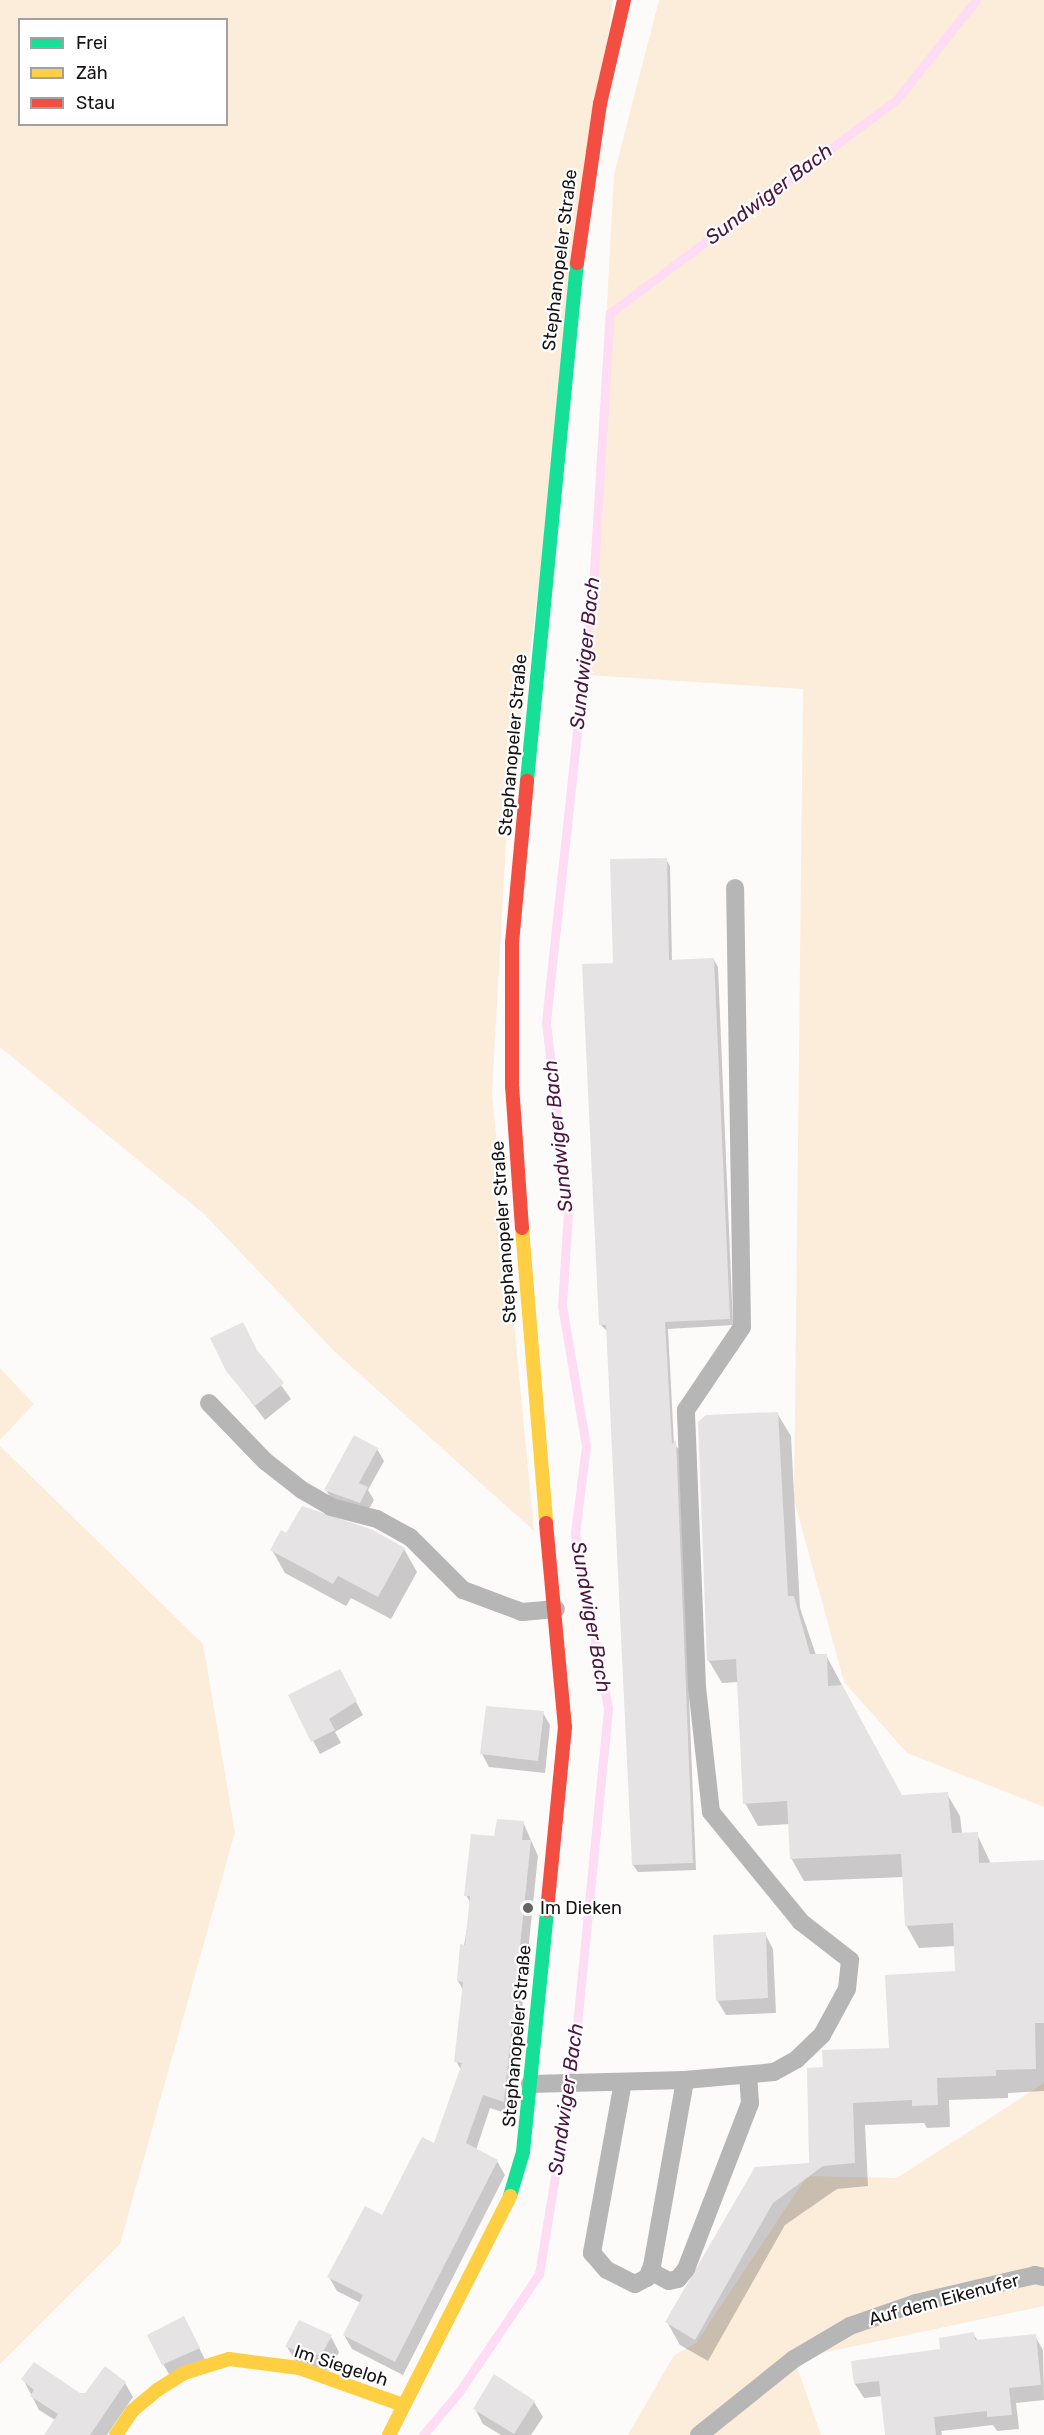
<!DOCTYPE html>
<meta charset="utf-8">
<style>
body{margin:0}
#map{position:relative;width:1044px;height:2435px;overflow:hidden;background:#fdfbfa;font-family:Rubik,sans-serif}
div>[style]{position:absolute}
.green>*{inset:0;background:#fceddb}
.shadow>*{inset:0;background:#0003}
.stream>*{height:9px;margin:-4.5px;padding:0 4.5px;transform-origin:4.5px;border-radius:4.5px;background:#fedcf4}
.building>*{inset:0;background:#e5e3e3}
.lane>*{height:18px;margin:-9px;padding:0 9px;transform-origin:9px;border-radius:9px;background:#b6b6b6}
.fast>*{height:14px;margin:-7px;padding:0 7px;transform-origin:7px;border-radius:7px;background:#16e098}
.slow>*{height:14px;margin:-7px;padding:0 7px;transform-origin:7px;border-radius:7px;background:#ffcf43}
.jam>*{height:14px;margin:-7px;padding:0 7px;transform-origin:7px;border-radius:7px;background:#f24e42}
.dots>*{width:16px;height:16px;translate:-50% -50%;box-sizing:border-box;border:3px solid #fff;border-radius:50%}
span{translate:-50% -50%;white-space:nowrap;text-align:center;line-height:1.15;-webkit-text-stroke:4.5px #fff;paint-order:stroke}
.street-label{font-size:18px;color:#151313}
.poi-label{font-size:18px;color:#151313}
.left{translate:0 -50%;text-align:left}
.water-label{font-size:20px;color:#4c1542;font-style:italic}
.legend{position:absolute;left:18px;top:18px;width:210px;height:108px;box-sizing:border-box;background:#fff;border:2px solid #a1a1a1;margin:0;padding:8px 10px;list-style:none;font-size:18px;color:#151313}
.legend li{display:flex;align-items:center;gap:12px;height:30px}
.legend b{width:30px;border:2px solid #a1a1a1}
</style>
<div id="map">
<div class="green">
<i style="clip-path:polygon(evenodd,0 0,613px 0,506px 843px,492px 1093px,534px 1531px,334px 1351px,204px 1214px,0 1047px,0 0,20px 20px,226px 20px,226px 124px,20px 124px,20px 20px)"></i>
<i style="clip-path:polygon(659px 0,1044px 0,1044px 1807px,907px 1753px,844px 1682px,794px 1500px,803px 689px,587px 675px,614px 174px)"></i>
<i style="clip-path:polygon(0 1368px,34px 1404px,0 1440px)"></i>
<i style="clip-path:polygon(0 1446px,203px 1644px,235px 1832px,120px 2244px,0 2364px)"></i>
<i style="clip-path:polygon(1044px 2083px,1044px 2306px,794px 2359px,821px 2435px,628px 2435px,674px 2355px,696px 2343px,807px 2176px,897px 2178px)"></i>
</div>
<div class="shadow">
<i style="clip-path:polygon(666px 859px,670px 866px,672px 962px,714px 960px,718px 967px,733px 1325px,668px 1329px,674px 1444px,679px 1449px,696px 1870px,638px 1872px,633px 1865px,608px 1332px,601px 1325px,584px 966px,614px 964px)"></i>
<i style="clip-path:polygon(259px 1355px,291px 1399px,265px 1420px,227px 1370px)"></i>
<i style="clip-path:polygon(777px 1413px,791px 1436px,800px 1608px,816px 1655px,826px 1655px,901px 1796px,947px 1794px,960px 1816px,962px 1834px,977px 1834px,991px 1864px,1044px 1861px,1044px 2091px,1008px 2093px,1008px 2098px,949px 2100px,950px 2127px,927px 2128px,924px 2123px,865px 2125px,868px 2186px,837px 2189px,785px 2225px,708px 2361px,680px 2345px,667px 2322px,755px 2168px,810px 2164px,825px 2069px,890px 2050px,957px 1972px,956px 1946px,919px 1948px,906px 1925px,904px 1877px,804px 1881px,791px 1858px,789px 1824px,758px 1826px,745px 1803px,739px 1682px,722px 1683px,709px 1661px)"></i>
<i style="clip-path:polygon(377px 1449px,384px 1461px,368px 1490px,374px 1500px,366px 1514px,333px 1502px,326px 1490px)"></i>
<i style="clip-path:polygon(287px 1535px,404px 1549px,417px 1572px,391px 1619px,351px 1598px,346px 1606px,285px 1573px,272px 1550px)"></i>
<i style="clip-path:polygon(346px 1683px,363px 1715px,335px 1732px,341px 1743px,320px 1754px,290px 1696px)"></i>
<i style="clip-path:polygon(543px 1713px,550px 1725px,545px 1773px,489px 1767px,482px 1754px)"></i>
<i style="clip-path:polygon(523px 1822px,538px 1856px,511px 2115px,490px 2108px,476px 2150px,497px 2161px,505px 2175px,403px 2375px,352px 2349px,344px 2335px,361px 2303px,337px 2291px,329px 2277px,383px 2217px,435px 2145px,461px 2070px,456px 2061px,463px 1990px,458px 1981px,471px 1904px,466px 1895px,496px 1838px)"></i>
<i style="clip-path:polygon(765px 1934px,773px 1949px,776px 2013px,726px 2015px,717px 2000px)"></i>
<i style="clip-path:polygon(192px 2333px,207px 2364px,172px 2379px,163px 2364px)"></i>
<i style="clip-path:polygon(973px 2334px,978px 2341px,1035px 2336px,1043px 2350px,1044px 2400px,1016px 2403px,1019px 2429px,997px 2431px,993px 2425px,941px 2431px,942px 2435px,887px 2435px,882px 2396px,864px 2398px,855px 2384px,853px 2362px,942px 2350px)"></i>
<i style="clip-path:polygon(331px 2337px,339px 2352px,330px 2371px,296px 2362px,287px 2347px)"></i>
<i style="clip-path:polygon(105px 2368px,125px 2383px,133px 2397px,107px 2435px,46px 2435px,55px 2420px,39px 2410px,23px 2379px,86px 2395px)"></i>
<i style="clip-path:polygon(534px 2402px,543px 2417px,531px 2435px,501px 2435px,483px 2424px,475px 2409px)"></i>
</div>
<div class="stream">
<i style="left:423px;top:2435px;width:56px;rotate:-50.1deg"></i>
<i style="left:459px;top:2392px;width:143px;rotate:-55.9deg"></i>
<i style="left:539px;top:2274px;width:211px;rotate:-80.7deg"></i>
<i style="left:573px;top:2066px;width:360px;rotate:-84.4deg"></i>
<i style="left:608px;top:1708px;width:178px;rotate:-100.7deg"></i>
<i style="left:575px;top:1533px;width:88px;rotate:-82.8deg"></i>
<i style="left:586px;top:1446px;width:142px;rotate:-99.7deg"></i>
<i style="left:562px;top:1306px;width:96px;rotate:-86.4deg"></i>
<i style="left:568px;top:1210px;width:189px;rotate:-96.7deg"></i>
<i style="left:546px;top:1022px;width:454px;rotate:-83.9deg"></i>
<i style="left:594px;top:571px;width:258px;rotate:-86.5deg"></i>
<i style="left:610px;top:313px;width:358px;rotate:-36.7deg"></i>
<i style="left:897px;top:99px;width:127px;rotate:-51.4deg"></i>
</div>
<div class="building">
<i style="clip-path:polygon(667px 858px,669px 960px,714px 958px,730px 1319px,665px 1322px,672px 1444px,676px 1440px,693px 1863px,632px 1865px,606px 1325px,599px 1325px,582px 964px,613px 963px,610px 859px)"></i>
<i style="clip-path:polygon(243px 1322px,257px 1350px,284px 1383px,255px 1406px,226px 1371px,210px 1338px)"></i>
<i style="clip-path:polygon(778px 1412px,788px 1596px,794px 1596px,810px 1654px,827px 1654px,828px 1686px,842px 1685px,902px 1795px,948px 1792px,952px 1833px,978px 1832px,979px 1863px,1044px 1860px,1044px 2023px,1035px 2023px,1036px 2069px,996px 2070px,996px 2076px,937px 2078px,938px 2105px,912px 2106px,912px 2100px,853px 2103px,855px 2163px,823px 2166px,773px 2203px,695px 2340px,665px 2322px,755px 2167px,809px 2163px,807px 2068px,823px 2067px,822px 2050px,889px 2048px,885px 1975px,955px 1971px,953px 1923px,905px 1926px,901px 1854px,790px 1859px,787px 1801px,743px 1804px,736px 1659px,707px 1661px,698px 1422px,706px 1415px)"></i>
<i style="clip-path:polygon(354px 1435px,378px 1448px,359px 1483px,368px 1487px,360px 1503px,324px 1490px)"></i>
<i style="clip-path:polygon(302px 1506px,373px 1530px,405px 1548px,378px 1597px,338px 1576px,333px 1584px,270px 1550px,281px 1530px,286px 1533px)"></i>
<i style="clip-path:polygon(340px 1669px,357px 1701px,329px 1719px,335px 1730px,311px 1742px,288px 1695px)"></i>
<i style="clip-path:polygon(486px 1706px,544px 1711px,538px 1761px,480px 1754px)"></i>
<i style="clip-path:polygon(497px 1819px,524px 1821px,522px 1840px,531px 1840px,504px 2102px,483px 2095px,466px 2143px,498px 2160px,395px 2362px,343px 2335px,363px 2295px,327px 2277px,365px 2206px,382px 2215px,422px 2137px,434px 2143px,462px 2063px,454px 2062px,463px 1982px,457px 1981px,460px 1944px,465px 1945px,470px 1896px,464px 1896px,471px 1834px,494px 1836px)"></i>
<i style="clip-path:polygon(766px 1932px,768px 1998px,716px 2001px,713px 1935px)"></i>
<i style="clip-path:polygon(184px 2316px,200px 2348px,162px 2365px,147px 2335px)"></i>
<i style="clip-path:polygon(299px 2320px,332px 2335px,321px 2356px,285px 2347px)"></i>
<i style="clip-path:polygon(974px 2332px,975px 2340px,1036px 2334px,1041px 2385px,1009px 2388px,1012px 2415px,987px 2417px,987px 2411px,934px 2417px,936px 2435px,885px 2435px,879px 2381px,854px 2384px,851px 2361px,940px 2349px,939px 2338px)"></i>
<i style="clip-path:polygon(34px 2362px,80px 2393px,85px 2393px,105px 2366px,126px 2382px,90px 2435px,44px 2435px,58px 2414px,30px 2396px,34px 2390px,21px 2379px)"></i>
<i style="clip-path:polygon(494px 2374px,535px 2401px,514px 2434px,473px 2409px)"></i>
</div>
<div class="lane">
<i style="left:209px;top:1403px;width:81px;rotate:46deg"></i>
<i style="left:265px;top:1461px;width:47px;rotate:38.1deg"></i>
<i style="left:302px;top:1490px;width:34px;rotate:30deg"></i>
<i style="left:331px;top:1507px;width:48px;rotate:14.6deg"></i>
<i style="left:377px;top:1519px;width:38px;rotate:29deg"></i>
<i style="left:410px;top:1537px;width:75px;rotate:45deg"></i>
<i style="left:463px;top:1590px;width:63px;rotate:20.4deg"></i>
<i style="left:522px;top:1612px;width:34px;rotate:-5deg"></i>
<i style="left:623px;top:2082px;width:174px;rotate:100.3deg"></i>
<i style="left:592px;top:2253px;width:23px;rotate:49deg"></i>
<i style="left:607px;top:2270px;width:31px;rotate:27deg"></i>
<i style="left:635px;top:2284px;width:13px;rotate:-27deg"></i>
<i style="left:647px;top:2278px;width:13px;rotate:-67deg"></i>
<i style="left:652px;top:2266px;width:189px;rotate:-79.9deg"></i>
<i style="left:530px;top:2084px;width:155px;rotate:-1.5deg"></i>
<i style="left:685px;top:2080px;width:89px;rotate:-5.1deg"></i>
<i style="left:774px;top:2072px;width:26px;rotate:-29deg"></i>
<i style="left:797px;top:2059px;width:35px;rotate:-44deg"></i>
<i style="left:822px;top:2035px;width:52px;rotate:-61.5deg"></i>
<i style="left:847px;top:1989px;width:29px;rotate:-84deg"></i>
<i style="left:850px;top:1960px;width:62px;rotate:-142.2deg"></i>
<i style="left:801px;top:1922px;width:142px;rotate:-129.3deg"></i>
<i style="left:711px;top:1812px;width:126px;rotate:-96.4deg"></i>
<i style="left:697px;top:1687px;width:277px;rotate:-92.3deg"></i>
<i style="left:686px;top:1410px;width:100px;rotate:-56deg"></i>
<i style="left:742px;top:1327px;width:439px;rotate:-90.9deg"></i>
<i style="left:650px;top:2271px;width:21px;rotate:28deg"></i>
<i style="left:669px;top:2281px;width:9px;rotate:-13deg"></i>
<i style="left:678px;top:2279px;width:13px;rotate:-51deg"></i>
<i style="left:686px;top:2269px;width:178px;rotate:-68.9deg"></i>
<i style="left:750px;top:2103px;width:27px;rotate:-94deg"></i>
<i style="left:699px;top:2435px;width:122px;rotate:-38.7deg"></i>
<i style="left:794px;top:2359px;width:65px;rotate:-30.5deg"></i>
<i style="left:850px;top:2326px;width:70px;rotate:-19.2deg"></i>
<i style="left:916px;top:2303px;width:122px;rotate:-13.2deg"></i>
<i style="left:1035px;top:2275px;width:9px;rotate:13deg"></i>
</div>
<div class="fast">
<i style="left:527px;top:781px;width:520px;rotate:-84.49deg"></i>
<i style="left:510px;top:2196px;width:46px;rotate:-73.5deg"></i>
<i style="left:523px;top:2152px;width:243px;rotate:-84.3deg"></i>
</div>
<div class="slow">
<i style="left:522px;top:1228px;width:296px;rotate:85.3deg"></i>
<i style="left:116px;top:2435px;width:29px;rotate:-56deg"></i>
<i style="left:132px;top:2411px;width:33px;rotate:-40deg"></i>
<i style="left:157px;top:2390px;width:32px;rotate:-32deg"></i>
<i style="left:184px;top:2373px;width:47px;rotate:-17.3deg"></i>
<i style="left:229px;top:2359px;width:71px;rotate:7.3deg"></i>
<i style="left:299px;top:2368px;width:110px;rotate:19.6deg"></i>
<i style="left:389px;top:2435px;width:268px;rotate:-63.1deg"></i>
</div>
<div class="jam">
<i style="left:577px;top:263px;width:161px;rotate:-81.8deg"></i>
<i style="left:600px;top:104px;width:107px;rotate:-77deg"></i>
<i style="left:522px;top:1228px;width:142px;rotate:-94deg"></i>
<i style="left:512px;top:1086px;width:143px;rotate:-90deg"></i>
<i style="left:512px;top:943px;width:163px;rotate:-84.7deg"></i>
<i style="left:546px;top:1523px;width:205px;rotate:84.7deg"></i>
<i style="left:565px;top:1727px;width:184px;rotate:95.6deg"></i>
</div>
<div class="dots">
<i style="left:528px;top:1908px;background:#666464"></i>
</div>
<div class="street-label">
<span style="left:560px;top:260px;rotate:-83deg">Stephanopeler Straße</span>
<span style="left:513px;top:745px;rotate:-85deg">Stephanopeler Straße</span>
<span style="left:504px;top:1232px;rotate:-94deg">Stephanopeler Straße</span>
<span style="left:517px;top:2036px;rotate:-85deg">Stephanopeler Straße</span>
<span style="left:944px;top:2300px;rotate:-15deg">Auf dem Eikenufer</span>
<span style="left:341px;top:2366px;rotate:18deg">Im Siegeloh</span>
</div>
<div class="poi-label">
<span class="left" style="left:540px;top:1908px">Im Dieken</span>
</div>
<div class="water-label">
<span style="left:769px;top:194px;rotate:-37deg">Sundwiger Bach</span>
<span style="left:585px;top:653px;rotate:-84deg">Sundwiger Bach</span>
<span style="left:558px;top:1136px;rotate:-96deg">Sundwiger Bach</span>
<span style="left:591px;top:1617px;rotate:80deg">Sundwiger Bach</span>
<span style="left:566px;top:2099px;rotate:-82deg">Sundwiger Bach</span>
</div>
<ul class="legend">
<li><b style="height:8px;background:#16e098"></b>Frei</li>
<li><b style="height:8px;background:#ffcf43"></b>Zäh</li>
<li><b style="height:8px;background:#f24e42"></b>Stau</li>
</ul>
</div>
